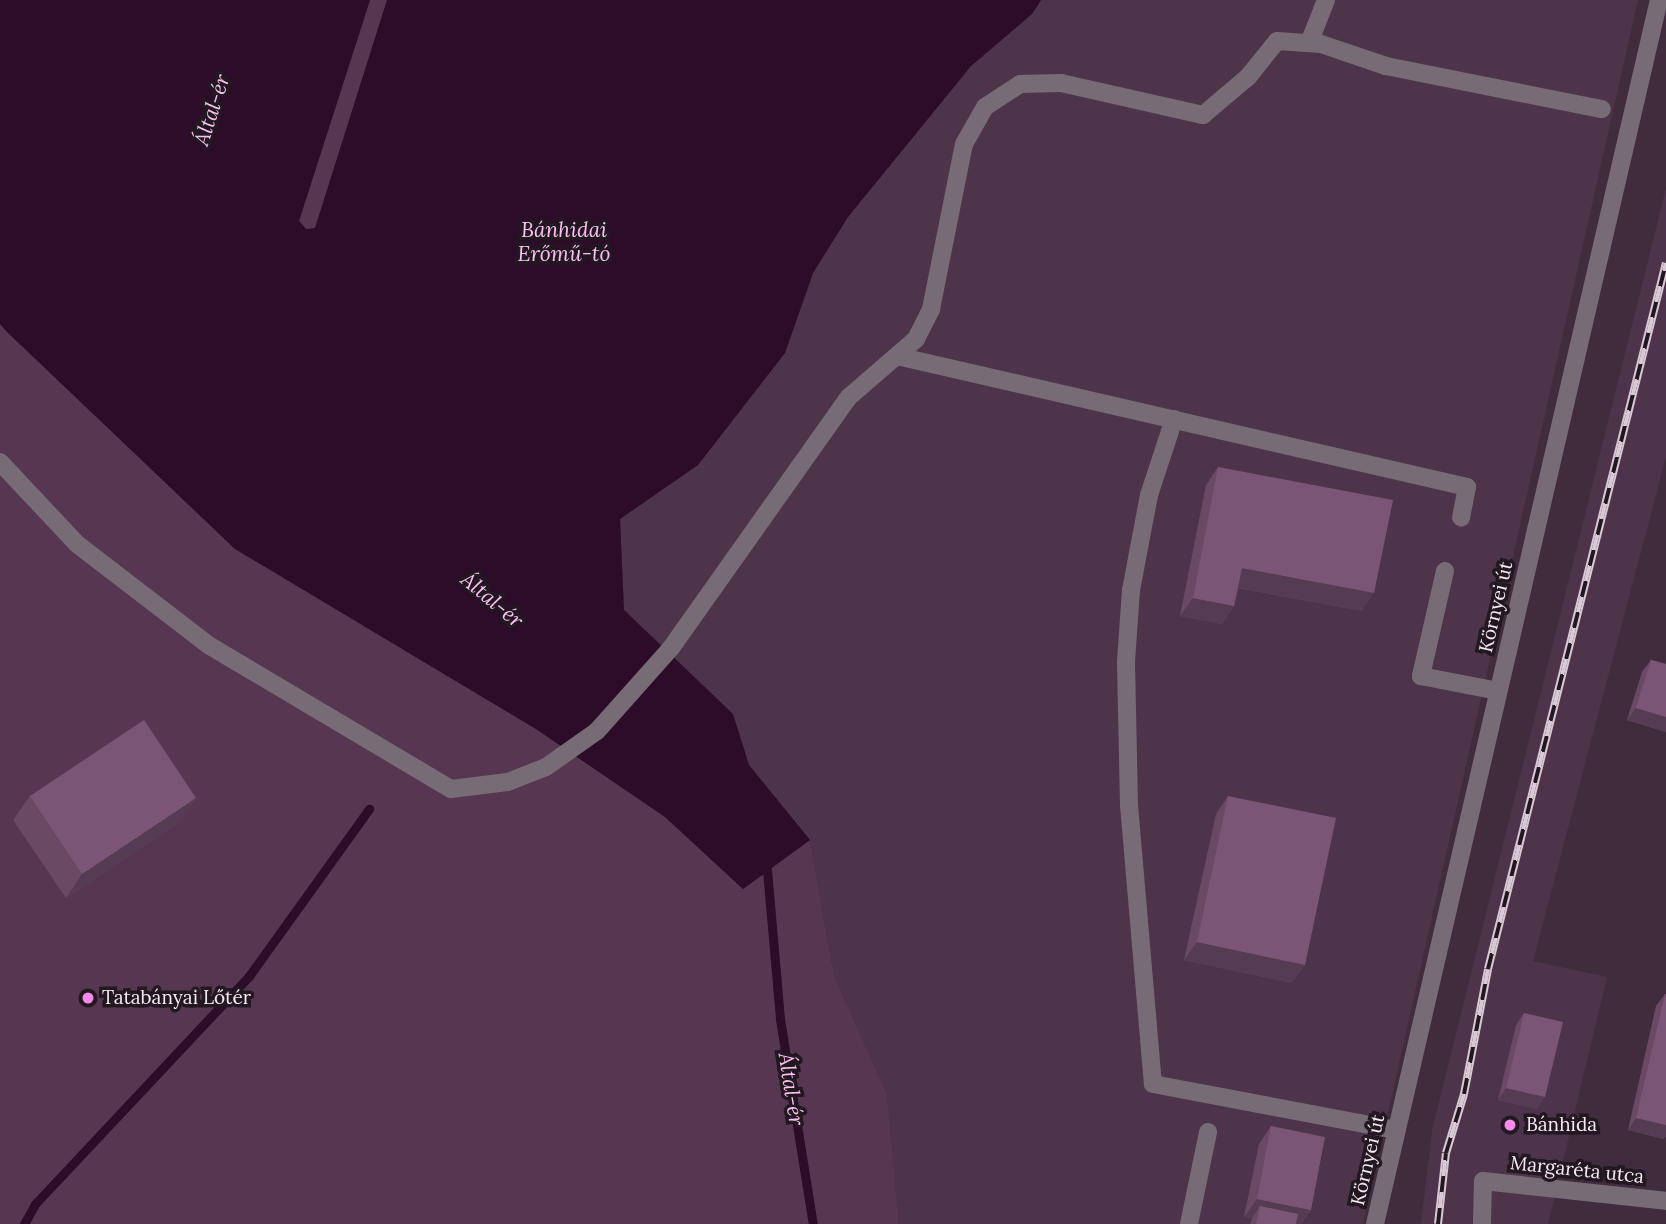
<!DOCTYPE html>
<meta charset="utf-8">
<style>
body{margin:0}
#map{position:relative;width:1666px;height:1224px;overflow:hidden;background:#402c3d;font-family:Lora,serif}
div>[style]{position:absolute}
.built>*{inset:0;background:#4e344a}
.green>*{inset:0;background:#573652}
.water>*{inset:0;background:#2c0c29}
.stream>*{height:9px;margin:-4.5px;padding:0 4.5px;transform-origin:4.5px;border-radius:4.5px;background:#2c0c29}
.lane>*{height:18px;margin:-9px;padding:0 9px;transform-origin:9px;border-radius:9px;background:#776c75}
.street>*{height:18px;margin:-9px;padding:0 9px;transform-origin:9px;border-radius:9px;background:#776c75}
.rail>*{height:8px;margin-top:-4px;transform-origin:0;background:repeating-linear-gradient(90deg,#211820 0 16px,#d8c9d5 0 32px);box-sizing:border-box;border-block:2px solid #d8c9d5}
.wall>*{inset:0;background:#6a4965}
.shaded-wall>*{inset:0;background:#563c53}
.building>*{inset:0;background:#7b5576}
.dots>*{width:19px;height:19px;translate:-50% -50%;box-sizing:border-box;border:4px solid #211820;border-radius:50%}
span{translate:-50% -50%;white-space:nowrap;text-align:center;line-height:1.15;-webkit-text-stroke:7px #211820;paint-order:stroke}
.street-label{font-size:19px;color:#f8eaf5}
.poi-label{font-size:19px;color:#f8eaf5}
.left{translate:0 -50%;text-align:left}
.water-label{font-size:21px;color:#febff4;font-style:italic}
</style>
<div id="map">
<div class="built">
<i style="clip-path:polygon(1041px 0,1638px 0,1363px 1224px,899px 1224px,887px 1094px,834px 976px,810px 840px,749px 765px,733px 714px,624px 610px,620px 519px,698px 465px,785px 353px,813px 273px,848px 217px,971px 66px,1032px 14px)"></i>
<i style="clip-path:polygon(1666px 188px,1666px 457px,1533px 961px,1607px 977px,1548px 1224px,1421px 1224px,1432px 1131px)"></i>
</div>
<div class="green">
<i style="clip-path:polygon(370px 0,387px 0,315px 229px,306px 229px,299px 221px)"></i>
<i style="clip-path:polygon(0 324px,235px 549px,536px 729px,665px 817px,743px 889px,810px 840px,834px 976px,887px 1094px,899px 1224px,0 1224px)"></i>
</div>
<div class="water">
<i style="clip-path:polygon(0 0,370px 0,299px 221px,306px 229px,315px 228px,387px 0,1041px 0,1032px 14px,971px 66px,848px 217px,813px 273px,785px 353px,698px 465px,620px 519px,624px 610px,733px 714px,749px 765px,810px 840px,743px 889px,665px 817px,536px 729px,235px 549px,7px 332px,0 324px)"></i>
</div>
<div class="stream">
<i style="left:762px;top:861px;width:10px;rotate:61deg"></i>
<i style="left:767px;top:870px;width:150px;rotate:85deg"></i>
<i style="left:780px;top:1019px;width:208px;rotate:80.9deg"></i>
<i style="left:24px;top:1224px;width:23px;rotate:-61deg"></i>
<i style="left:35px;top:1204px;width:313px;rotate:-46.8deg"></i>
<i style="left:249px;top:976px;width:206px;rotate:-54.3deg"></i>
</div>
<div class="lane">
<i style="left:1309px;top:43px;width:46px;rotate:-68.4deg"></i>
<i style="left:897px;top:356px;width:585px;rotate:12.94deg"></i>
<i style="left:1467px;top:487px;width:31px;rotate:101deg"></i>
<i style="left:1174px;top:419px;width:80px;rotate:108.2deg"></i>
<i style="left:1149px;top:495px;width:97px;rotate:100.7deg"></i>
<i style="left:1131px;top:590px;width:72px;rotate:94deg"></i>
<i style="left:1126px;top:662px;width:143px;rotate:88.8deg"></i>
<i style="left:1129px;top:805px;width:280px;rotate:85.1deg"></i>
<i style="left:1153px;top:1084px;width:248px;rotate:10.7deg"></i>
<i style="left:1445px;top:571px;width:108px;rotate:102.9deg"></i>
<i style="left:1421px;top:676px;width:78px;rotate:11deg"></i>
<i style="left:451px;top:789px;width:57px;rotate:-7deg"></i>
<i style="left:508px;top:782px;width:41px;rotate:-21.5deg"></i>
<i style="left:546px;top:767px;width:62px;rotate:-35.2deg"></i>
<i style="left:597px;top:731px;width:111px;rotate:-48.3deg"></i>
<i style="left:671px;top:648px;width:308px;rotate:-54.7deg"></i>
<i style="left:849px;top:397px;width:89px;rotate:-40.9deg"></i>
<i style="left:916px;top:339px;width:34px;rotate:-63deg"></i>
<i style="left:931px;top:309px;width:168px;rotate:-78.7deg"></i>
<i style="left:964px;top:144px;width:43px;rotate:-60.4deg"></i>
<i style="left:985px;top:107px;width:42px;rotate:-33.3deg"></i>
<i style="left:1020px;top:84px;width:41px;rotate:-1.4deg"></i>
<i style="left:1061px;top:83px;width:146px;rotate:12.7deg"></i>
<i style="left:1203px;top:115px;width:59px;rotate:-40.2deg"></i>
<i style="left:1248px;top:77px;width:46px;rotate:-51.1deg"></i>
<i style="left:1277px;top:41px;width:44px;rotate:3.9deg"></i>
<i style="left:1321px;top:44px;width:69px;rotate:18.7deg"></i>
<i style="left:1386px;top:66px;width:220px;rotate:11.3deg"></i>
<i style="left:1189px;top:1224px;width:94px;rotate:-78.3deg"></i>
</div>
<div class="street">
<i style="left:0;top:462px;width:112px;rotate:46.8deg"></i>
<i style="left:77px;top:544px;width:168px;rotate:37.5deg"></i>
<i style="left:210px;top:646px;width:280px;rotate:30.7deg"></i>
<i style="left:1375px;top:1224px;width:1257px;rotate:-76.94deg"></i>
<i style="left:1482px;top:1224px;width:43px;rotate:-88.7deg"></i>
<i style="left:1483px;top:1181px;width:184px;rotate:6.2deg"></i>
</div>
<div class="rail">
<i style="left:1438px;top:1224px;width:71px;rotate:-83.6deg"></i>
<i style="left:1446px;top:1153px;width:62px;rotate:-73deg"></i>
<i style="left:1464px;top:1094px;width:127px;rotate:-79.1deg"></i>
<i style="left:1488px;top:969px;width:728px;rotate:-75.85deg"></i>
</div>
<div class="wall">
<i style="clip-path:polygon(1218px 467px,1362px 611px,1238px 588px,1234px 606px,1222px 624px,1180px 616px,1206px 485px)"></i>
<i style="clip-path:polygon(1651px 660px,1666px 664px,1666px 732px,1627px 720px,1642px 672px)"></i>
<i style="clip-path:polygon(30px 796px,196px 798px,180px 821px,66px 898px,13px 820px)"></i>
<i style="clip-path:polygon(1228px 796px,1292px 983px,1184px 960px,1216px 814px)"></i>
<i style="clip-path:polygon(1665px 994px,1666px 994px,1666px 1136px,1664px 1139px,1628px 1130px,1656px 1006px)"></i>
<i style="clip-path:polygon(1524px 1013px,1537px 1109px,1498px 1100px,1516px 1025px)"></i>
<i style="clip-path:polygon(1271px 1126px,1311px 1210px,1301px 1224px,1250px 1224px,1252px 1218px,1244px 1217px,1259px 1144px)"></i>
</div>
<div class="shaded-wall">
<i style="clip-path:polygon(1242px 568px,1374px 593px,1362px 611px,1229px 586px)"></i>
<i style="clip-path:polygon(1193px 598px,1234px 606px,1222px 624px,1180px 616px)"></i>
<i style="clip-path:polygon(1636px 708px,1666px 717px,1666px 732px,1627px 720px)"></i>
<i style="clip-path:polygon(196px 798px,180px 821px,66px 898px,82px 874px)"></i>
<i style="clip-path:polygon(1197px 942px,1305px 965px,1292px 983px,1184px 960px)"></i>
<i style="clip-path:polygon(1506px 1088px,1545px 1097px,1537px 1109px,1498px 1100px)"></i>
<i style="clip-path:polygon(1636px 1118px,1666px 1125px,1666px 1136px,1664px 1139px,1628px 1130px)"></i>
<i style="clip-path:polygon(1257px 1199px,1311px 1210px,1301px 1224px,1281px 1224px,1260px 1206px,1252px 1218px,1244px 1217px)"></i>
</div>
<div class="building">
<i style="clip-path:polygon(1218px 467px,1393px 500px,1374px 593px,1242px 568px,1234px 606px,1193px 598px)"></i>
<i style="clip-path:polygon(1651px 660px,1666px 664px,1666px 717px,1636px 708px)"></i>
<i style="clip-path:polygon(144px 720px,196px 798px,82px 874px,30px 796px)"></i>
<i style="clip-path:polygon(1228px 796px,1336px 818px,1305px 965px,1197px 942px)"></i>
<i style="clip-path:polygon(1665px 994px,1666px 994px,1666px 1125px,1636px 1118px)"></i>
<i style="clip-path:polygon(1524px 1013px,1563px 1022px,1545px 1097px,1506px 1088px)"></i>
<i style="clip-path:polygon(1271px 1126px,1325px 1137px,1311px 1210px,1257px 1199px)"></i>
<i style="clip-path:polygon(1260px 1206px,1298px 1214px,1296px 1224px,1256px 1224px)"></i>
</div>
<div class="dots">
<i style="left:88px;top:998px;background:#f888ea"></i>
<i style="left:1510px;top:1125px;background:#f888ea"></i>
</div>
<div class="street-label">
<span style="left:1496px;top:607px;rotate:-77deg">Környei út</span>
<span style="left:1368px;top:1160px;rotate:-77deg">Környei út</span>
<span style="left:1577px;top:1170px;rotate:6deg">Margaréta utca</span>
</div>
<div class="poi-label">
<span class="left" style="left:102px;top:998px">Tatabányai Lőtér</span>
<span class="left" style="left:1526px;top:1125px">Bánhida</span>
</div>
<div class="water-label">
<span style="left:212px;top:110px;rotate:-72deg">Által-ér</span>
<span style="left:564px;top:242px">Bánhidai<br>Erőmű-tó</span>
<span style="left:492px;top:600px;rotate:40deg">Által-ér</span>
<span style="left:791px;top:1089px;rotate:81deg">Által-ér</span>
</div>
</div>
